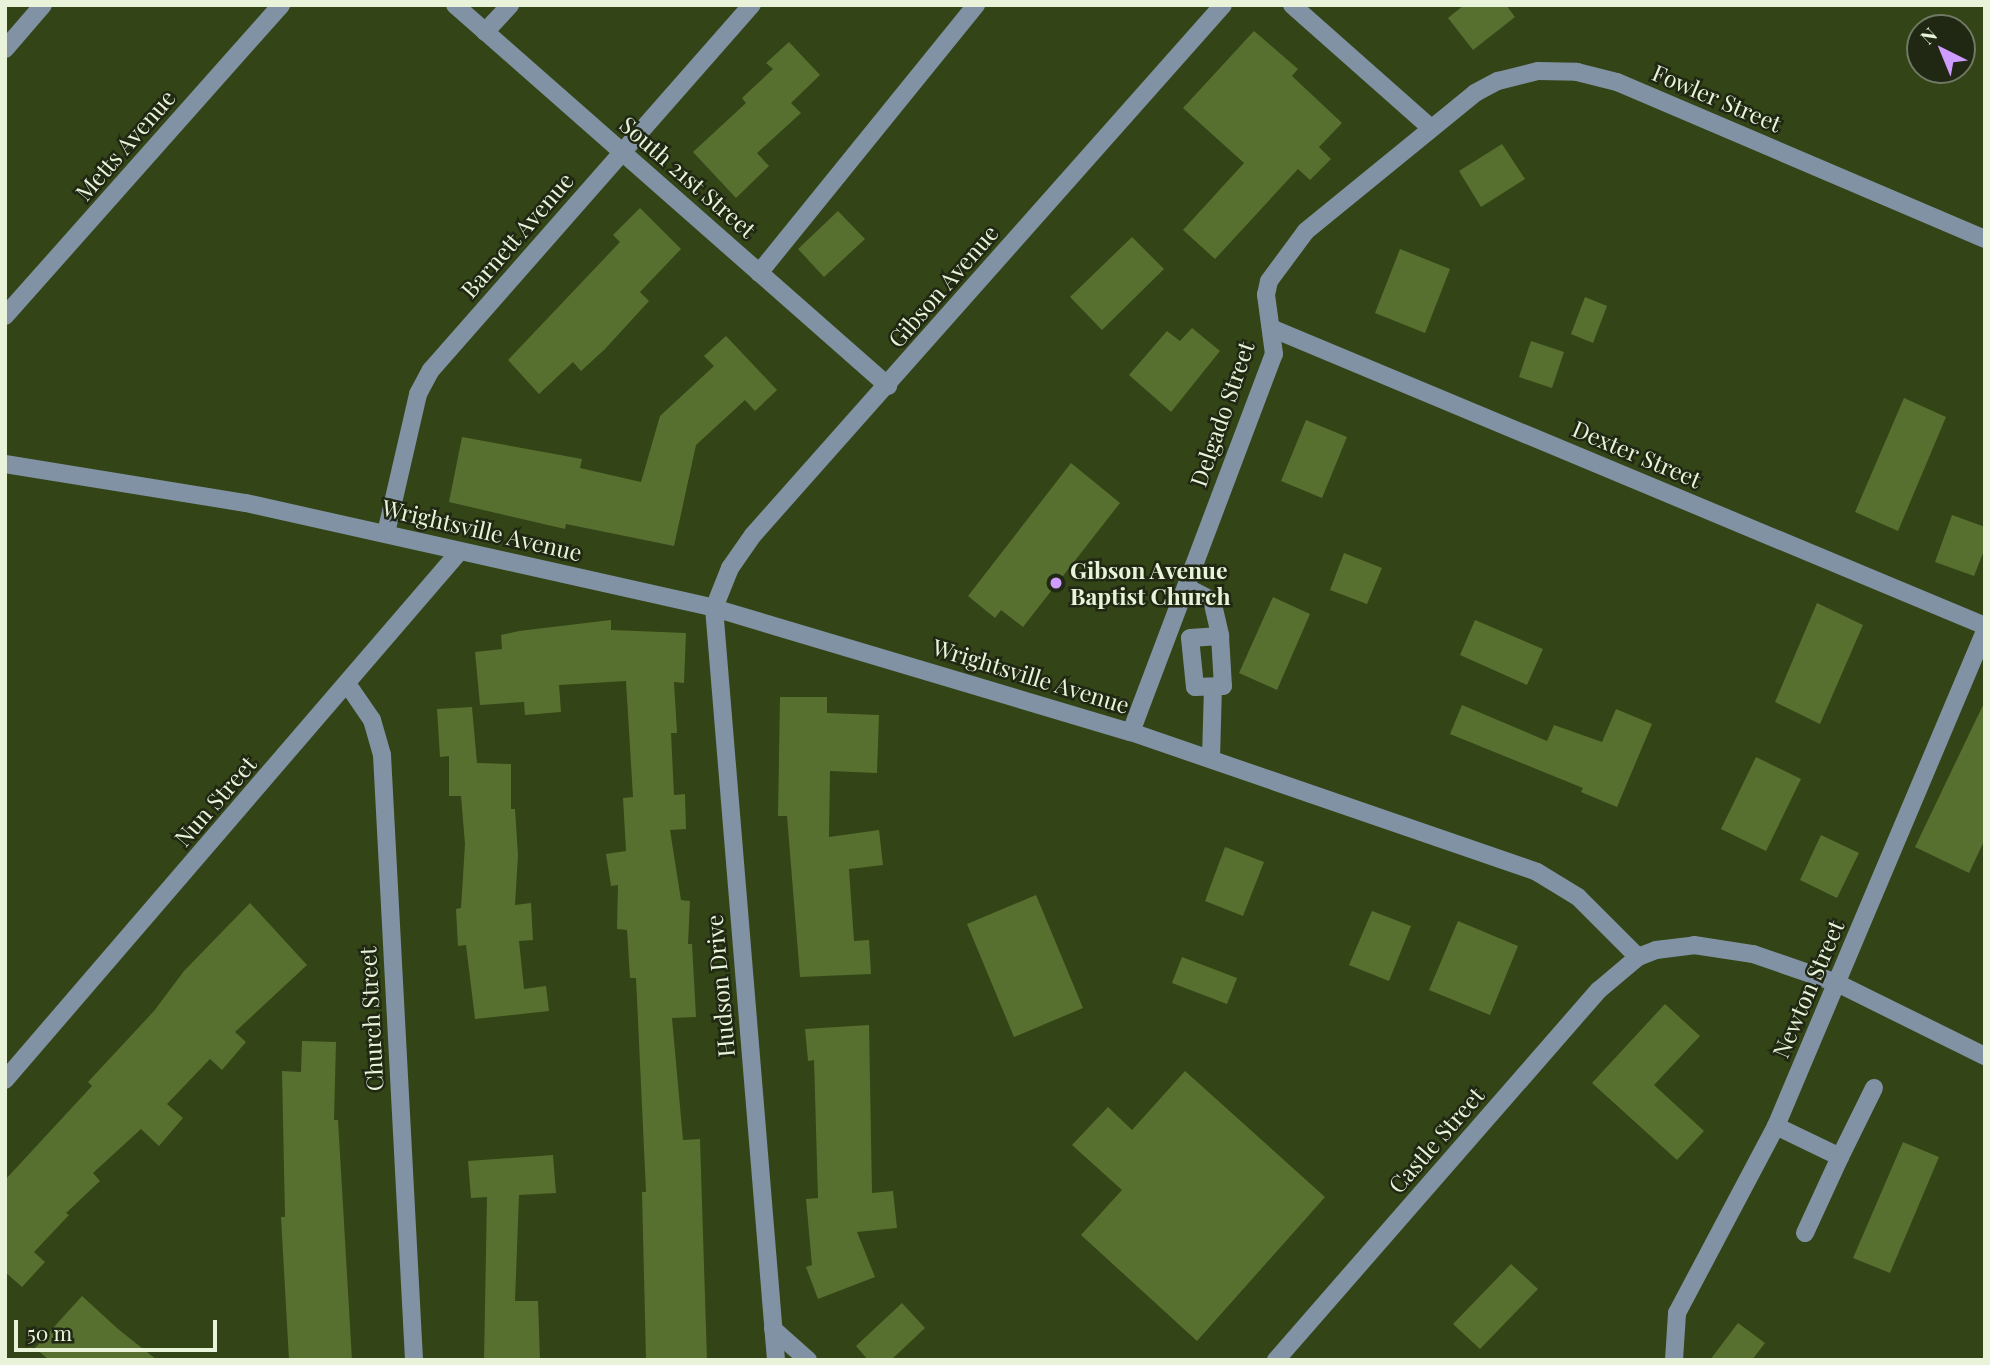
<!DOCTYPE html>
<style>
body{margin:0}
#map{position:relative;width:1990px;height:1365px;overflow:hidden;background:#334416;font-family:"Playfair Display",serif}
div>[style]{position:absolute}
.building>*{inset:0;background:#57702f}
.minor>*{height:18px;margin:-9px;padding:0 9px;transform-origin:9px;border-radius:9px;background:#8092a3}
.dots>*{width:19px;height:19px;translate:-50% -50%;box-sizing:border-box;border:4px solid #202814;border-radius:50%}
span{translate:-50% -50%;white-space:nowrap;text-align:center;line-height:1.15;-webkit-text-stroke:5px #202814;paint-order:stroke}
.street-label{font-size:23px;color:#e8f3d9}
.poi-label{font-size:23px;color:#e8f3d9;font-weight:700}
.left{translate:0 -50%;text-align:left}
.frame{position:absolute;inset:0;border:7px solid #e8f3d9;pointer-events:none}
.north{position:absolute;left:1906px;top:14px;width:70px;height:70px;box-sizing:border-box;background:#202814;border:2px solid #707963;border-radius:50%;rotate:317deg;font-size:19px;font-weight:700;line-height:28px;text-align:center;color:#e8f3d9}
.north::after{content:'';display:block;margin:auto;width:24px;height:32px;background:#cf9dff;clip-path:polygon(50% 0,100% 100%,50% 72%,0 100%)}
.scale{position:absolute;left:14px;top:1320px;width:203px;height:32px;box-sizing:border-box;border:4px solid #e8f3d9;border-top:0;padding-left:9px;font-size:21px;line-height:24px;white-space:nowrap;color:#e8f3d9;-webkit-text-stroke:5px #202814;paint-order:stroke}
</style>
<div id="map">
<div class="building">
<i style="clip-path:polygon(1464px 5px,1506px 5px,1515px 17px,1473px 50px,1448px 18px)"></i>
<i style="clip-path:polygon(1254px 31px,1298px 69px,1292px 76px,1342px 123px,1319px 147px,1331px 159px,1310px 180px,1298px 169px,1215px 259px,1183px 230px,1244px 163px,1183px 108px)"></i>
<i style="clip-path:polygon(789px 42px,820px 75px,791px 103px,801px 113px,757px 153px,769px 166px,736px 198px,693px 152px,746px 103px,742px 98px,773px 69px,766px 63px)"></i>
<i style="clip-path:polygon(1502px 144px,1525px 179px,1481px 207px,1459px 171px)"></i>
<i style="clip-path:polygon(640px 208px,681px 249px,640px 292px,649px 301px,605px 349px,581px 371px,573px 362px,539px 394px,508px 360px,620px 242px,613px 235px)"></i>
<i style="clip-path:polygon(838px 211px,865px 239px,824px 277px,798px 249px)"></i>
<i style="clip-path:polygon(1132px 237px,1164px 269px,1102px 330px,1070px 297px)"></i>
<i style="clip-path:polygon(1400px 249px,1450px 269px,1425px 333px,1375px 313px)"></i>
<i style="clip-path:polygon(1585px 297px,1607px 306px,1593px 343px,1571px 334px)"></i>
<i style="clip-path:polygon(1192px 328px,1220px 351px,1171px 412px,1129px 375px,1167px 331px,1180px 341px)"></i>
<i style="clip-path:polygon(726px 336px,777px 390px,755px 411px,745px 400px,696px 445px,674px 546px,566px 524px,565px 529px,449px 502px,462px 437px,582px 459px,580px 468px,641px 482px,660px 416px,714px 366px,704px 356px)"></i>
<i style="clip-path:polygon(1531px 341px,1564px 352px,1552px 388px,1519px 377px)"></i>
<i style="clip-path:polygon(1904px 398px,1946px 417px,1898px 531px,1855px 512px)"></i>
<i style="clip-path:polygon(1306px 420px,1347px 437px,1322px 498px,1281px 481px)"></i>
<i style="clip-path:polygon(1071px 463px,1120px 503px,1023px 627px,1001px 610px,995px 618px,968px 596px)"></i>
<i style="clip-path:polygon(1952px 515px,1985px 527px,1985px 548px,1974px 576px,1935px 562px)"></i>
<i style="clip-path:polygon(1344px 553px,1382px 568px,1367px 604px,1330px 590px)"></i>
<i style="clip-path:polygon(1273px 597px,1310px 614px,1277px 690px,1239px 673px)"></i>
<i style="clip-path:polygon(1817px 603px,1863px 625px,1820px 724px,1775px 702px)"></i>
<i style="clip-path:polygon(611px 620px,611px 630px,686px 633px,684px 683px,674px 682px,677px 733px,671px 733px,674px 795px,685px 794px,686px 829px,670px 830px,681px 900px,690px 901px,688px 944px,692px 944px,696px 1017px,672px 1018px,683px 1140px,700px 1139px,707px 1360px,646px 1360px,642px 1192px,646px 1192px,636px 978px,630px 978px,627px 930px,617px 929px,618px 885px,611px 886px,606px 854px,626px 851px,623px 798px,633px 797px,626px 681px,559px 685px,561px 712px,525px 715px,524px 702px,480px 705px,475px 652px,502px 649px,501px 635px,519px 631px)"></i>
<i style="clip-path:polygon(1475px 620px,1543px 649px,1527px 685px,1460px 655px)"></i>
<i style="clip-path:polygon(780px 697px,827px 697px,827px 713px,879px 715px,877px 773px,830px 771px,829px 837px,879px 830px,883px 865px,849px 869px,854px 941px,869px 940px,871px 974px,800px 977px,787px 816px,778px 816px)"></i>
<i style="clip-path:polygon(1985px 701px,1985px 839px,1969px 873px,1915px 847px)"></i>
<i style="clip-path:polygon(1462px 705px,1547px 741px,1554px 725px,1602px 742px,1616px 709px,1652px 724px,1617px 807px,1581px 792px,1583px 788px,1450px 734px)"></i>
<i style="clip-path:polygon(472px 707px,477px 763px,511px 764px,511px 809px,515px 809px,518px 855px,515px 905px,531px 903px,533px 940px,519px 941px,524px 989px,546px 986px,549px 1011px,475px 1019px,466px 945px,458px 946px,456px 909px,461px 908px,465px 844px,461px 796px,449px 796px,449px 756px,440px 757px,437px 709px)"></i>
<i style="clip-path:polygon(1756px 757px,1801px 779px,1766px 851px,1721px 829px)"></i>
<i style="clip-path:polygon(1821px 835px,1859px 853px,1837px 898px,1800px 880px)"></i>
<i style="clip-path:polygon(1225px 847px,1264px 862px,1243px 916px,1205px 901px)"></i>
<i style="clip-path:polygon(1036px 895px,1083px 1008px,1014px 1037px,967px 924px)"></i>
<i style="clip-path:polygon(250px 903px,307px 965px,235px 1032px,246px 1042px,222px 1070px,210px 1059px,167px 1104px,183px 1118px,159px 1146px,141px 1129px,93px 1173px,100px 1181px,66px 1213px,69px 1215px,34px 1252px,45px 1262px,22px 1287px,5px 1272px,5px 1180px,92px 1086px,88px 1082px,154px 1011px,184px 971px)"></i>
<i style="clip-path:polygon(1372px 911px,1411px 926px,1389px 981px,1349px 965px)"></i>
<i style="clip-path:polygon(1458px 921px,1518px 946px,1490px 1015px,1429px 990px)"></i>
<i style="clip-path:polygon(1182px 957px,1237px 978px,1227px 1004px,1172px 983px)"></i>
<i style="clip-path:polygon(1665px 1004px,1700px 1036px,1654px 1085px,1704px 1131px,1677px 1160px,1592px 1083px)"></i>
<i style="clip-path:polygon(869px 1025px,872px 1193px,893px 1191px,897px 1228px,857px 1232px,875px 1277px,818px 1299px,806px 1267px,812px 1265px,806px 1199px,818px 1198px,814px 1060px,808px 1061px,805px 1029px)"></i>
<i style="clip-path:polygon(302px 1041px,336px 1042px,334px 1120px,338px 1120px,352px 1360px,289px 1360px,281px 1217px,285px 1217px,282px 1071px,301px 1072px)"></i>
<i style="clip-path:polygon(1185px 1071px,1325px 1197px,1197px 1341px,1081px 1235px,1122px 1190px,1072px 1145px,1108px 1107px,1132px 1130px)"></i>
<i style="clip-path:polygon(1903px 1142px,1939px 1157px,1890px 1273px,1853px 1258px)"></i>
<i style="clip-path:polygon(553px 1155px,556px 1193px,519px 1195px,515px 1301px,538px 1301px,540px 1360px,484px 1360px,487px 1197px,471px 1198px,468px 1161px)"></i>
<i style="clip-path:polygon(1511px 1264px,1538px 1289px,1480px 1349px,1453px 1324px)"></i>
<i style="clip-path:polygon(82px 1296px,118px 1329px,157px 1360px,49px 1360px,35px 1348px)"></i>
<i style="clip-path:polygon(902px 1303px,925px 1328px,891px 1360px,868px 1360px,856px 1346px)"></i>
<i style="clip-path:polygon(1738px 1323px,1765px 1343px,1752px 1360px,1710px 1360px)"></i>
</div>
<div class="minor">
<i style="left:455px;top:5px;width:577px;rotate:41.34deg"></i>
<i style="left:1292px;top:5px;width:184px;rotate:41.5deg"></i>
<i style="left:485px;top:32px;width:37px;rotate:-47deg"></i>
<i style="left:5px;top:49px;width:58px;rotate:-49.2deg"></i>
<i style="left:759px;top:273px;width:345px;rotate:-51deg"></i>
<i style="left:5px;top:316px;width:416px;rotate:-48.4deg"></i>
<i style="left:1271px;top:328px;width:774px;rotate:22.65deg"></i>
<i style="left:5px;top:464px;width:244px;rotate:9.2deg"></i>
<i style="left:246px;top:503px;width:480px;rotate:12.6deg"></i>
<i style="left:714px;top:608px;width:435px;rotate:16.6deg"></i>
<i style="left:1131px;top:732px;width:429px;rotate:19deg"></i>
<i style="left:1537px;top:872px;width:48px;rotate:31.4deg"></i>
<i style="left:1578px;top:897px;width:85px;rotate:45deg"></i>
<i style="left:386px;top:533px;width:143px;rotate:-77deg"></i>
<i style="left:418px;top:394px;width:27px;rotate:-62deg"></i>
<i style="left:431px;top:370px;width:486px;rotate:-48.7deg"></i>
<i style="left:1186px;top:587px;width:29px;rotate:27deg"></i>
<i style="left:1212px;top:600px;width:37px;rotate:77deg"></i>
<i style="left:1220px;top:636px;width:50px;rotate:86.6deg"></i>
<i style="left:1223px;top:686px;width:28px;rotate:178deg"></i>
<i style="left:1195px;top:687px;width:49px;rotate:-95.8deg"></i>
<i style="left:1190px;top:638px;width:30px;rotate:-4deg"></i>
<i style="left:348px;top:685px;width:42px;rotate:55.6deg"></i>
<i style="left:372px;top:720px;width:36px;rotate:74deg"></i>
<i style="left:382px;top:755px;width:606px;rotate:86.97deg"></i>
<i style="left:1131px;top:732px;width:404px;rotate:-69.3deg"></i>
<i style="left:1274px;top:354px;width:60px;rotate:-97.7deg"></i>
<i style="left:1266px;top:295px;width:14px;rotate:-78deg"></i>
<i style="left:1269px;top:281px;width:62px;rotate:-53.5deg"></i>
<i style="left:1306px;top:231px;width:218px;rotate:-39.2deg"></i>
<i style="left:1475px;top:93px;width:26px;rotate:-28deg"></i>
<i style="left:1498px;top:81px;width:41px;rotate:-14deg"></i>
<i style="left:1538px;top:71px;width:39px;rotate:1deg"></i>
<i style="left:1577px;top:72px;width:41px;rotate:14deg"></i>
<i style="left:1617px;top:82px;width:400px;rotate:23.1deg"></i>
<i style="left:1211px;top:758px;width:71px;rotate:-88.4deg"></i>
<i style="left:5px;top:1080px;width:696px;rotate:-49.31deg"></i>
<i style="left:1776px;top:1126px;width:71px;rotate:25.8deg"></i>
<i style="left:1840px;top:1157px;width:77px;rotate:-63.8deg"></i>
<i style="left:1805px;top:1233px;width:84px;rotate:-65.3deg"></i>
<i style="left:773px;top:1329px;width:47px;rotate:41.5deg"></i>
<i style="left:776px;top:1360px;width:755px;rotate:-94.71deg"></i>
<i style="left:714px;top:608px;width:43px;rotate:-68.2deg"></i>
<i style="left:730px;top:568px;width:40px;rotate:-55.1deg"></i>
<i style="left:753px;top:535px;width:708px;rotate:-48.43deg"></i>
<i style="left:1276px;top:1360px;width:491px;rotate:-48.9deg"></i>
<i style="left:1599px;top:990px;width:51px;rotate:-40.2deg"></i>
<i style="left:1638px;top:957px;width:19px;rotate:-21deg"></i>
<i style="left:1656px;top:950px;width:38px;rotate:-7deg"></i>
<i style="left:1694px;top:945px;width:60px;rotate:8.7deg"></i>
<i style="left:1753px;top:954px;width:89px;rotate:19deg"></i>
<i style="left:1837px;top:983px;width:165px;rotate:26.3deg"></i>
<i style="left:1674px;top:1360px;width:47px;rotate:-86.3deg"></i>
<i style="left:1677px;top:1313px;width:212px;rotate:-62.1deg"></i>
<i style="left:1776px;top:1126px;width:537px;rotate:-67.11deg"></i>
</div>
<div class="dots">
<i style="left:1056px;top:583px;background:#cf9dff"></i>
</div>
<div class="street-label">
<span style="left:1717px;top:98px;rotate:23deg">Fowler Street</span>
<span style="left:125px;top:145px;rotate:-49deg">Metts Avenue</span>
<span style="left:688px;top:177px;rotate:41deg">South 21st Street</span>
<span style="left:517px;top:235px;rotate:-49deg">Barnett Avenue</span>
<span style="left:943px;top:286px;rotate:-49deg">Gibson Avenue</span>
<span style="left:1222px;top:414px;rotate:-71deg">Delgado Street</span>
<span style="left:1637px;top:454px;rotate:23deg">Dexter Street</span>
<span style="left:482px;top:530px;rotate:13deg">Wrightsville Avenue</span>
<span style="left:1031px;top:676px;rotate:17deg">Wrightsville Avenue</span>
<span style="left:215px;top:801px;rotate:-49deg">Nun Street</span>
<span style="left:720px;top:986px;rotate:-95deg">Hudson Drive</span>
<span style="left:1808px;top:989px;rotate:-67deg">Newton Street</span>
<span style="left:371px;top:1019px;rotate:-93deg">Church Street</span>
<span style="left:1436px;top:1140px;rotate:-49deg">Castle Street</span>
</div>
<div class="poi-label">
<span class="left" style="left:1070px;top:583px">Gibson Avenue<br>Baptist Church</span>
</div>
<div class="frame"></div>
<div class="north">N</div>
<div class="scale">50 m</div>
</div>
